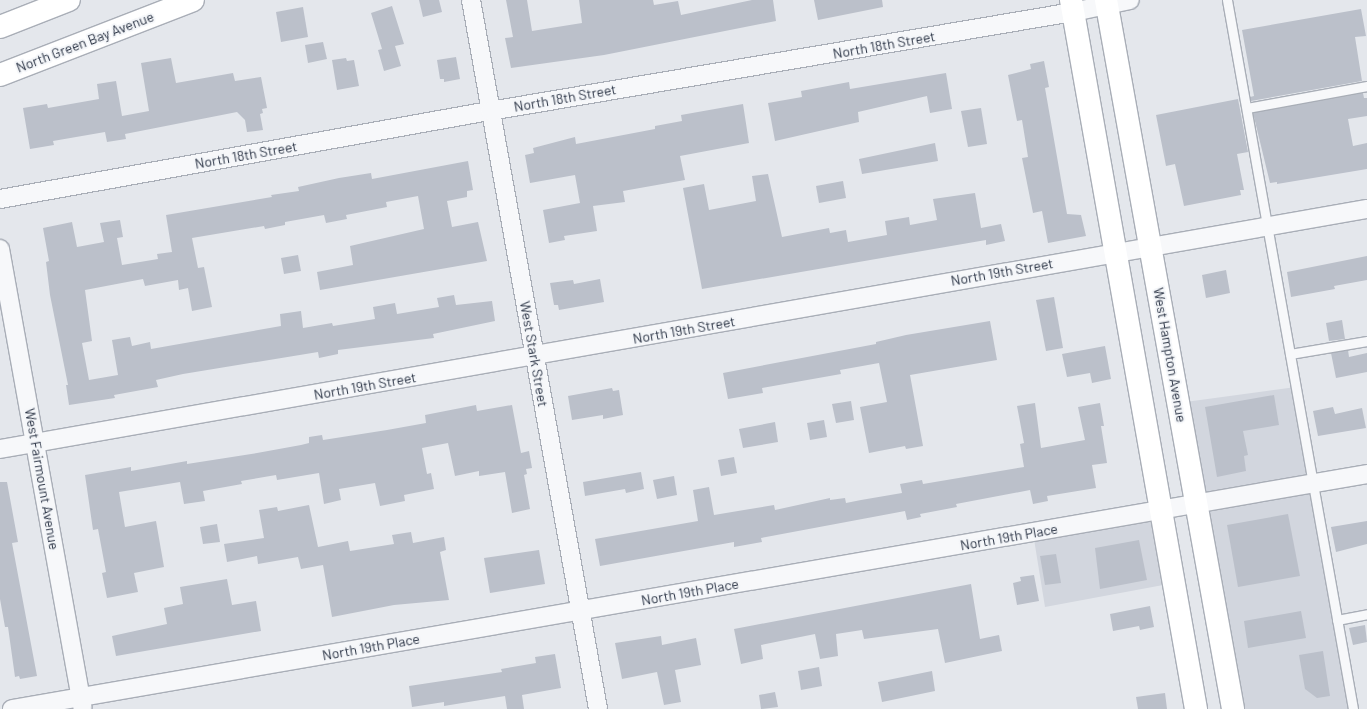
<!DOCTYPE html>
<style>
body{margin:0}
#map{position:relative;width:1367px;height:709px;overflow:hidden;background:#e4e7ec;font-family:Barlow,sans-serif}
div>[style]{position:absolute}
.built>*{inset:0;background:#d2d6de}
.building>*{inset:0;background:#bbc0ca}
.roads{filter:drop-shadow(1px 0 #a9aeb7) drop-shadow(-1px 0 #a9aeb7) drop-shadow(0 1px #a9aeb7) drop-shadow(0 -1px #a9aeb7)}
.service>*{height:9px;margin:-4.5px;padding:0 4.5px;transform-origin:4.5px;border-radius:4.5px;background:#f7f8fa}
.minor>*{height:18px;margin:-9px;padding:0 9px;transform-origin:9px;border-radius:9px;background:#f7f8fa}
.secondary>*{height:22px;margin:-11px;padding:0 11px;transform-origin:11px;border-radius:11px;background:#fff}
.primary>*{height:22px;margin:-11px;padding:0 11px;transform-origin:11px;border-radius:11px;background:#fff}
span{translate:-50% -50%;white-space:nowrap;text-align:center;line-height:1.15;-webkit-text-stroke:4px #f4f6f9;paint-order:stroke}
.street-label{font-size:14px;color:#2b3445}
</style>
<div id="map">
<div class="built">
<i style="clip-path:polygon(1296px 387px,1353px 709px,1233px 709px,1178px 403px)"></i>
<i style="clip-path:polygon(1161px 510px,1174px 583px,1045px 607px,1033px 533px)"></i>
</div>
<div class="building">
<i style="clip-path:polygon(419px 0,439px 0,442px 12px,423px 17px)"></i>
<i style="clip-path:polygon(506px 0,527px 0,532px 31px,582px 23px,579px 0,653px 0,654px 5px,678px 1px,681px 15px,752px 0,773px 0,776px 21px,604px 55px,511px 68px,505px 38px,513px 37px)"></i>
<i style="clip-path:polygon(814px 0,882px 0,883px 7px,818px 20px)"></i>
<i style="clip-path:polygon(392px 6px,404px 44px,395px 46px,401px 66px,384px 71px,378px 50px,382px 49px,371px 13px)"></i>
<i style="clip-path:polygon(303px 7px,308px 37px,281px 42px,276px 12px)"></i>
<i style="clip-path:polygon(1361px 9px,1366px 36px,1355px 37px,1362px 81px,1251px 101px,1250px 97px,1254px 96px,1242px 30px)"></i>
<i style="clip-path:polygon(323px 42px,327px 59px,308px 63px,305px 45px)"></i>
<i style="clip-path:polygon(456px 57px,460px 79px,444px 82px,444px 79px,440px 79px,437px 60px)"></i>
<i style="clip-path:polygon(171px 58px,176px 83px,233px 73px,235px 81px,261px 77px,267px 108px,262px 109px,263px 113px,260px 114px,263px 130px,247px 132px,245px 120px,237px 112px,125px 134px,126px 139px,107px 142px,105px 132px,53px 141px,54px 145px,30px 149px,23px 108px,47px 104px,48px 108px,99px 99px,97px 84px,116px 81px,122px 116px,149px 111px,141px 63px)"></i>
<i style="clip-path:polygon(346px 58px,347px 61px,354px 60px,359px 86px,337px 90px,332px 60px)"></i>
<i style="clip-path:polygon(1044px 61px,1049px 87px,1045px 88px,1067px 214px,1081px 215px,1086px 236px,1048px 243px,1042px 211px,1033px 213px,1022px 158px,1028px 157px,1022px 120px,1017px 121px,1008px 75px,1031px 69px,1030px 64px)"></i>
<i style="clip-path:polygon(946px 73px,952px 109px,930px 113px,927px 96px,858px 112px,859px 122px,775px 141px,768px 103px,802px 97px,801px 91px,849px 82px,850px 89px)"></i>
<i style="clip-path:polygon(1363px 93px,1364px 98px,1367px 98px,1367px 116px,1348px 119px,1353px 146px,1367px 143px,1367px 169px,1277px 184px,1277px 182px,1270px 183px,1253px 113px)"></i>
<i style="clip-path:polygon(1238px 99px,1248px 152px,1237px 154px,1244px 190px,1240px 190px,1241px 195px,1184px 206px,1175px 164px,1166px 166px,1156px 115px)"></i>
<i style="clip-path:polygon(743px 104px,749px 143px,680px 156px,685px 180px,623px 191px,625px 202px,593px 206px,597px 231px,564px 236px,565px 240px,549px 243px,543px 210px,580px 203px,575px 175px,530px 183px,525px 155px,534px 153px,533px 148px,575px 137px,576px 144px,655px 129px,655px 126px,682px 121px,681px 115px)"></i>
<i style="clip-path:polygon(981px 108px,987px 144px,968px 147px,961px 111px)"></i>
<i style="clip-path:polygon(935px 143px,938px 161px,862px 174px,859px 159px)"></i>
<i style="clip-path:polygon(468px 161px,473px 190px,467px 191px,467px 197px,447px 201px,452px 227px,478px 222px,487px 261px,320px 290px,317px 272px,353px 265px,350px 246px,424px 229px,418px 196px,386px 202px,387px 207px,346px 215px,347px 219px,326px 223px,324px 215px,285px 222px,285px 225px,265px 229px,264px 226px,192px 238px,198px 268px,204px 267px,212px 307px,192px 311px,188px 288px,179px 290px,178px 280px,145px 286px,143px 279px,85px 290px,92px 341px,82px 343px,89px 380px,118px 375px,112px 340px,130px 337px,132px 346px,150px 342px,151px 349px,281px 326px,280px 314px,301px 311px,303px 328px,332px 323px,333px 326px,375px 319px,373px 307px,395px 303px,397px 314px,439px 307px,437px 298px,454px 295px,456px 305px,492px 301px,495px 321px,433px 334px,434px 338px,338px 350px,338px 354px,319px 358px,318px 352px,183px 374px,156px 380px,158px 387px,114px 395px,115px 398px,69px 405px,66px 385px,68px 385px,50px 295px,46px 262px,49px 261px,43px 228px,72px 222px,77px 247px,104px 242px,100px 223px,120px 220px,123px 237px,117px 238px,122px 265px,158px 259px,157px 254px,172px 252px,166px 215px,272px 197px,271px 195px,299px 191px,298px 187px,339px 178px,371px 173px,372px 179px)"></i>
<i style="clip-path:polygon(768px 174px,782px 237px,829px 228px,830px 233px,846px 230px,848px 242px,887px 235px,885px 221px,909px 217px,910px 225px,937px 220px,933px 199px,975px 193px,981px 228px,1001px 224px,1005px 241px,986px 245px,986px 240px,702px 289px,683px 188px,704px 184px,709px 210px,756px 201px,752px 176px)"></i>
<i style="clip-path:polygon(843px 181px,846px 198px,819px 203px,816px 186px)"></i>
<i style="clip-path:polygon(298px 255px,301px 271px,284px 274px,281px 258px)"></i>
<i style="clip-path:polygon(1367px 256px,1367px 280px,1334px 286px,1335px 289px,1291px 297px,1287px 272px)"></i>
<i style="clip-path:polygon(1226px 270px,1230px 293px,1206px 298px,1202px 275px)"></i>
<i style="clip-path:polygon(600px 279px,604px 302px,559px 310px,558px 305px,554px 305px,550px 283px,573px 280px,574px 284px)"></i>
<i style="clip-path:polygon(1054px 297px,1063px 348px,1046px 351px,1036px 300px)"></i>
<i style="clip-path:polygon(1342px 320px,1345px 339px,1329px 341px,1326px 323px)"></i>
<i style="clip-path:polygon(990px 321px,997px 360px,910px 375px,923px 446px,906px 449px,905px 446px,869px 453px,860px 407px,887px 402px,879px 363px,840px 370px,841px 374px,762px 388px,763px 393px,728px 399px,723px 373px,876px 344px,876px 342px,906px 335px)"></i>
<i style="clip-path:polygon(1105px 346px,1111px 379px,1092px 383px,1090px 373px,1067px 377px,1062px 354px)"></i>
<i style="clip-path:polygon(1348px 350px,1349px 357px,1367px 353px,1367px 372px,1336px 378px,1331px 353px)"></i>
<i style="clip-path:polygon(612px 388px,613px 391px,619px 390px,623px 415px,603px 419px,603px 415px,572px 420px,568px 396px)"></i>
<i style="clip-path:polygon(1274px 395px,1279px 425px,1243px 431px,1248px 455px,1244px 456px,1246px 471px,1217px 477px,1205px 407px)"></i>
<i style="clip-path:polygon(851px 401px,854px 420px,836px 423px,832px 404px)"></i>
<i style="clip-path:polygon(1035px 403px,1041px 448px,1085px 440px,1078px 407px,1100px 403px,1104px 426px,1101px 426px,1107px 463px,1092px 465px,1096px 488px,1047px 496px,1048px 501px,1033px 504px,1030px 490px,956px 504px,957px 507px,920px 514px,921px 517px,907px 520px,905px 511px,761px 538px,762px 542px,734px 547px,734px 542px,600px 566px,595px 539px,698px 521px,693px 490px,709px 487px,714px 515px,774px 505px,775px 510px,830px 498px,830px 500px,845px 498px,846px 503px,861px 500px,902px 493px,900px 484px,922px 480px,923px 484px,1024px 467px,1020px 444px,1024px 443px,1017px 406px)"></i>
<i style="clip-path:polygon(476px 405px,477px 411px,512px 405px,521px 453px,529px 451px,532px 468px,526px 469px,527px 474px,524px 475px,530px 509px,512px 513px,505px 472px,479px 476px,479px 471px,455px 476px,448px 443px,422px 448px,427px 474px,431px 473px,434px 489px,404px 495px,405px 501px,380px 506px,375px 483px,339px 489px,341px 500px,324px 504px,319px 473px,277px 480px,276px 475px,241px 481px,242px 484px,203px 491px,205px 501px,184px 504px,180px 482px,119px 492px,125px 527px,156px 521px,164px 567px,134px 573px,138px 592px,107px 598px,102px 573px,106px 572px,98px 529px,93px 530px,85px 475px,131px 467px,131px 471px,187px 461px,187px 464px,257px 453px,301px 445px,309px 443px,309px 437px,322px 435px,323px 440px,387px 430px,426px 423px,425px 415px)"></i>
<i style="clip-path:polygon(1333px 407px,1335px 414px,1362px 408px,1366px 428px,1318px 436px,1313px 411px)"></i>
<i style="clip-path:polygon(824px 420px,827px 437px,810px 440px,807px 423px)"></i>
<i style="clip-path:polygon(775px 422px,778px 442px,743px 448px,739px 429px)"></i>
<i style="clip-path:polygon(734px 457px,737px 473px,721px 476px,718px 460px)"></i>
<i style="clip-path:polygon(641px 472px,644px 489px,626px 493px,625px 489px,585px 496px,583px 482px)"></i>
<i style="clip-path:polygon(674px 476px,677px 495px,657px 499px,653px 480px)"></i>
<i style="clip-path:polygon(0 482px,7px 482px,18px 542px,12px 543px,37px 676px,20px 679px,19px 676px,15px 677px,8px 627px,5px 627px,0 599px)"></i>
<i style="clip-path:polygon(309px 505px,318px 547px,348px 541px,350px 551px,394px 544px,392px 535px,411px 532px,413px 543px,444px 537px,446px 550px,440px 552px,449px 600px,394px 605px,332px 617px,323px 565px,301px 569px,298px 557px,258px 564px,257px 556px,227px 562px,224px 544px,264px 538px,259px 510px,277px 507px,278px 511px)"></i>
<i style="clip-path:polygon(1288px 514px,1300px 576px,1238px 587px,1227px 525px)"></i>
<i style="clip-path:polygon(1367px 521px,1367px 544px,1336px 552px,1331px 527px)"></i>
<i style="clip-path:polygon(217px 524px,220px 542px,203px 544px,200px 527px)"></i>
<i style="clip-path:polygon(1139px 540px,1147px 580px,1100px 589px,1095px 548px)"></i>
<i style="clip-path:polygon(539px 550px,545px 584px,490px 593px,484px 558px)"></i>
<i style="clip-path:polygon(1056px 554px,1061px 583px,1045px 585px,1040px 556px)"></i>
<i style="clip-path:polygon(1034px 575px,1039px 601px,1017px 605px,1013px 583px,1021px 581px,1020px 577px)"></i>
<i style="clip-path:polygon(227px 579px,232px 605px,256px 601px,261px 631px,116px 656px,112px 636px,167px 624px,164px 608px,183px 604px,180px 587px)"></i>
<i style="clip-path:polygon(971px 584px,980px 639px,999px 635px,1002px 651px,945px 663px,938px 629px,864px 639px,862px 630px,836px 634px,838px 656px,820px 659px,815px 634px,761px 645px,763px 659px,741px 664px,734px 629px)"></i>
<i style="clip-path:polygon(1150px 606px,1154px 627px,1140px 630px,1139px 626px,1113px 631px,1110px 614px)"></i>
<i style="clip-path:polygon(1301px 611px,1306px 638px,1248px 648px,1244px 621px)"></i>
<i style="clip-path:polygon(1365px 625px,1367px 642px,1353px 645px,1349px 628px)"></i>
<i style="clip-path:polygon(661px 636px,662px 645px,696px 638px,701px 665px,675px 670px,681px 702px,664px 705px,657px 672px,622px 679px,615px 643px)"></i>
<i style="clip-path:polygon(1323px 651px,1330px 696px,1317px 698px,1305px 689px,1299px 655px)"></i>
<i style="clip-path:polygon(555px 654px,561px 688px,522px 695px,524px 709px,507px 709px,505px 696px,444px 706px,444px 702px,412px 707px,409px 686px,502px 672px,501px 669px,536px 663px,535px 657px)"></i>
<i style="clip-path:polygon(819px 667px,822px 686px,801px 690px,798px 671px)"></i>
<i style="clip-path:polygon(932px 671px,935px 691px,882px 702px,878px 682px)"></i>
<i style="clip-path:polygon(775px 692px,778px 707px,761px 709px,759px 695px)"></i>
<i style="clip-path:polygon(1165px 693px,1167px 709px,1138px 709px,1136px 697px)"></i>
</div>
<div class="roads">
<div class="service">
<i style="left:1227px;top:0;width:720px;rotate:79.92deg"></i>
<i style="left:1247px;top:108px;width:122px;rotate:-10.4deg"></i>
<i style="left:1290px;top:354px;width:78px;rotate:-9.6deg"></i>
<i style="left:1337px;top:620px;width:31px;rotate:-11deg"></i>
</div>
<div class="minor">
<i style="left:471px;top:0;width:720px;rotate:79.84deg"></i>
<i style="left:0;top:199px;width:498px;rotate:-10.2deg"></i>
<i style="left:490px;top:111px;width:591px;rotate:-9.64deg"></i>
<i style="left:1073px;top:12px;width:58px;rotate:-11.9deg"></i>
<i style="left:0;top:249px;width:466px;rotate:79.8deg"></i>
<i style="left:0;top:449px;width:1388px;rotate:-9.96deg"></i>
<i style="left:12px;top:709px;width:1375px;rotate:-9.84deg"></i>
</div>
<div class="secondary">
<i style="left:1071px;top:0;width:720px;rotate:80deg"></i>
<i style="left:1106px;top:0;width:720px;rotate:79.84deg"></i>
</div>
<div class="primary">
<i style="left:0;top:27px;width:74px;rotate:-21.4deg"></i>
<i style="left:0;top:75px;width:207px;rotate:-21.2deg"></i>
</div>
</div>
<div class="street-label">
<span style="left:85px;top:42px;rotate:-21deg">North Green Bay Avenue</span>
<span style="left:884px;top:45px;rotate:-10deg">North 18th Street</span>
<span style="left:565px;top:98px;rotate:-10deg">North 18th Street</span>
<span style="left:246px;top:155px;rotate:-10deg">North 18th Street</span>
<span style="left:1002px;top:272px;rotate:-10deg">North 19th Street</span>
<span style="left:684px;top:330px;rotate:-10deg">North 19th Street</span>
<span style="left:534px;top:354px;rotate:80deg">West Stark Street</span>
<span style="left:1170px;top:355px;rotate:80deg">West Hampton Avenue</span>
<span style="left:365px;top:386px;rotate:-10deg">North 19th Street</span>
<span style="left:42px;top:479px;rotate:80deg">West Fairmount Avenue</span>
<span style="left:1009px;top:537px;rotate:-10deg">North 19th Place</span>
<span style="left:690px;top:592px;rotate:-10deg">North 19th Place</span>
<span style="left:371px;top:647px;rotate:-10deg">North 19th Place</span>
</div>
</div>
